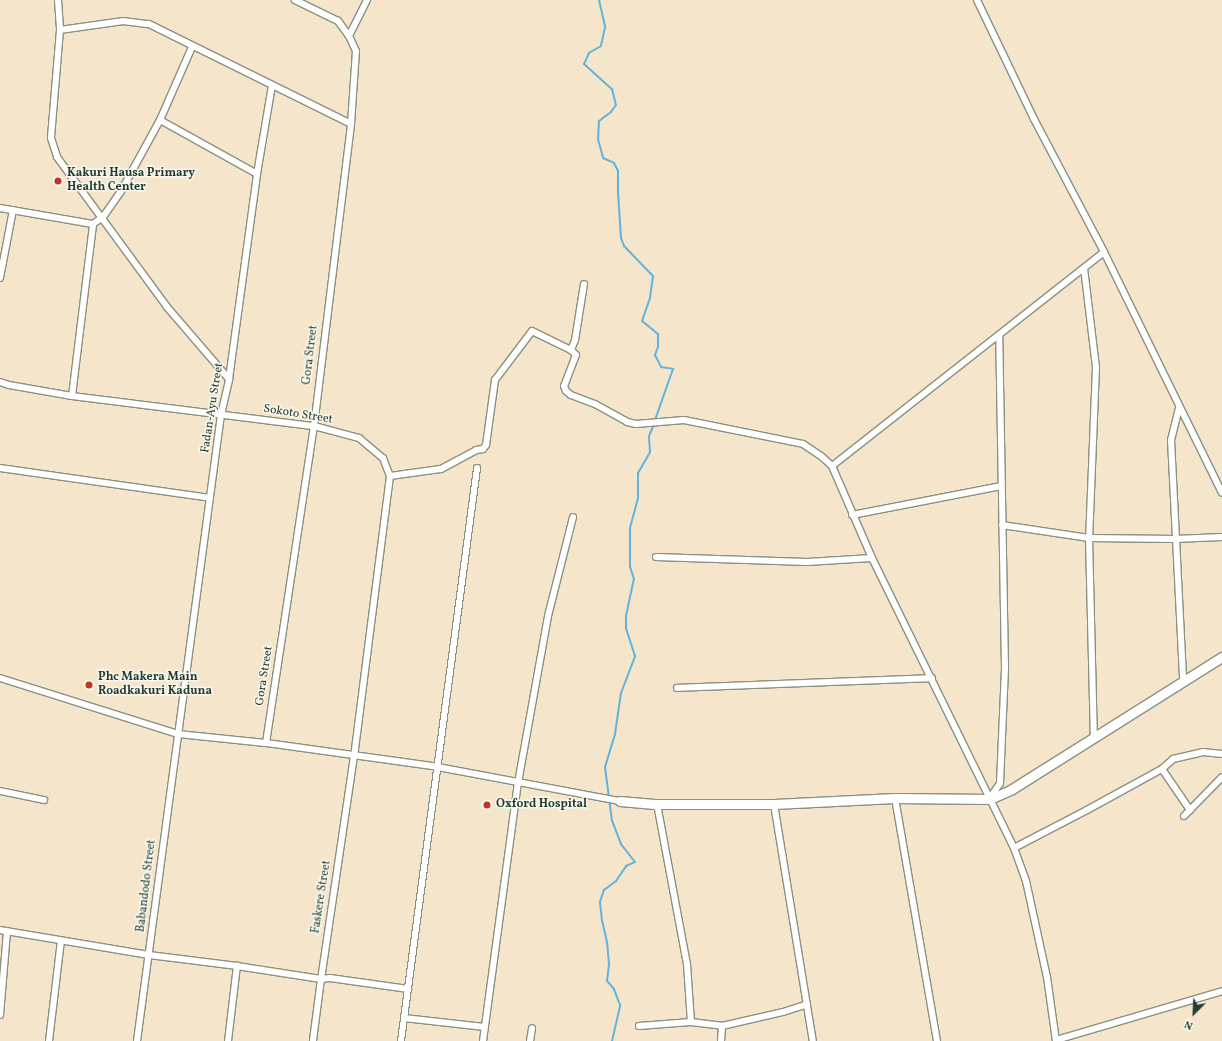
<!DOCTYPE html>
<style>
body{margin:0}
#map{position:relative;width:1222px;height:1041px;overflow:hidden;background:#f4e5cb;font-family:Vollkorn,serif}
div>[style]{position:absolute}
.stream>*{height:2px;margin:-1px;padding:0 1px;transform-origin:1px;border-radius:1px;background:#62b3dd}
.roads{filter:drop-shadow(1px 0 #8a9180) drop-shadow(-1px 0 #8a9180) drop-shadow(0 1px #8a9180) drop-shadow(0 -1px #8a9180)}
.street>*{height:6px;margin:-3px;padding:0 3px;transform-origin:3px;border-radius:3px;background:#fff}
.secondary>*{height:9px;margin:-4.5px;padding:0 4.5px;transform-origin:4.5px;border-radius:4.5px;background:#fff}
.dots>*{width:11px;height:11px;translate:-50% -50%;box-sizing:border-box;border:2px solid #fbf7ec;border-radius:50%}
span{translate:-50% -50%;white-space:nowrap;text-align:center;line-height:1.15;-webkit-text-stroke:3px #fbf7ec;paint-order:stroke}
.poi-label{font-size:12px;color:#1f3d34;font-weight:700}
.left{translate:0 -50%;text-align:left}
.street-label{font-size:12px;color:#1f3d34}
.north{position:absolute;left:1174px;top:993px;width:40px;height:40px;-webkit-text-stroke:3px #fbf7ec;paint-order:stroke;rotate:204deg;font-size:11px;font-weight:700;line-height:16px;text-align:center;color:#1f3d34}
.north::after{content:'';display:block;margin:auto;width:14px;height:18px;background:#1f3d34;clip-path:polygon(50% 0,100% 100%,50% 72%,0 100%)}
</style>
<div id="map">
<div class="stream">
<i style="left:599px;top:0;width:28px;rotate:77deg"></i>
<i style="left:605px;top:27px;width:19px;rotate:102deg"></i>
<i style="left:601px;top:46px;width:14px;rotate:150deg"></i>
<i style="left:589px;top:53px;width:12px;rotate:114deg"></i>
<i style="left:584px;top:64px;width:38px;rotate:42deg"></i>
<i style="left:612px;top:89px;width:16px;rotate:76deg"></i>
<i style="left:616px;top:105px;width:9px;rotate:126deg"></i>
<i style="left:611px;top:112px;width:15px;rotate:143deg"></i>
<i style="left:599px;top:121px;width:18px;rotate:93deg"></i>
<i style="left:598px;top:139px;width:20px;rotate:75deg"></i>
<i style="left:603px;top:158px;width:12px;rotate:24deg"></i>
<i style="left:614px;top:163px;width:9px;rotate:63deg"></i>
<i style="left:618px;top:171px;width:21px;rotate:90deg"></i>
<i style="left:618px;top:192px;width:46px;rotate:86.3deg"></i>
<i style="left:621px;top:238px;width:9px;rotate:69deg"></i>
<i style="left:624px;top:246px;width:42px;rotate:46deg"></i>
<i style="left:653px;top:276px;width:22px;rotate:98deg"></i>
<i style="left:650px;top:298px;width:24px;rotate:109deg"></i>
<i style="left:642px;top:321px;width:21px;rotate:39deg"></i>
<i style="left:658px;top:334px;width:13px;rotate:90deg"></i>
<i style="left:658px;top:347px;width:9px;rotate:111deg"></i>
<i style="left:655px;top:355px;width:13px;rotate:63deg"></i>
<i style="left:661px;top:367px;width:12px;rotate:9deg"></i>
<i style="left:673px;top:369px;width:54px;rotate:109.4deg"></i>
<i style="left:612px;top:1041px;width:37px;rotate:-77deg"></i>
<i style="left:620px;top:1005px;width:17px;rotate:-111deg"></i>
<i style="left:614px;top:989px;width:11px;rotate:-131deg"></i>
<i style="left:607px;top:981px;width:17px;rotate:-83deg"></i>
<i style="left:609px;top:964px;width:22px;rotate:-95deg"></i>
<i style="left:607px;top:942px;width:22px;rotate:-103deg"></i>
<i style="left:602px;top:921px;width:19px;rotate:-96deg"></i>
<i style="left:600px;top:902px;width:13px;rotate:-72deg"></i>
<i style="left:604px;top:890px;width:15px;rotate:-37deg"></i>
<i style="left:616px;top:881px;width:18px;rotate:-56deg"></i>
<i style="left:626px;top:866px;width:10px;rotate:-24deg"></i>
<i style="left:635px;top:862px;width:23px;rotate:-128deg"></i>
<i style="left:621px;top:844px;width:25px;rotate:-111deg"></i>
<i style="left:612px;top:821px;width:54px;rotate:-97.4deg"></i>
<i style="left:605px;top:767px;width:34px;rotate:-73deg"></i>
<i style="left:615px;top:734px;width:41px;rotate:-81.7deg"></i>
<i style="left:621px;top:693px;width:40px;rotate:-69deg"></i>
<i style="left:635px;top:656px;width:29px;rotate:-108deg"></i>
<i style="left:626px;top:628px;width:12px;rotate:-90deg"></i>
<i style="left:626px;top:616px;width:38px;rotate:-78deg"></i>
<i style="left:634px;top:579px;width:13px;rotate:-108deg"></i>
<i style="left:630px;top:567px;width:39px;rotate:-90deg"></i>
<i style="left:630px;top:528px;width:31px;rotate:-75deg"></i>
<i style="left:638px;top:498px;width:25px;rotate:-90deg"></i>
<i style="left:638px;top:473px;width:24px;rotate:-60deg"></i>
<i style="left:650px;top:452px;width:16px;rotate:-94deg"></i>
<i style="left:649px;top:436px;width:13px;rotate:-67deg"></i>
</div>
<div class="roads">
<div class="street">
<i style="left:58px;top:0;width:30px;rotate:86deg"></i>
<i style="left:60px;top:30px;width:108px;rotate:94.8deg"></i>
<i style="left:51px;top:138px;width:20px;rotate:72deg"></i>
<i style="left:57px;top:157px;width:186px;rotate:53.7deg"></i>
<i style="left:167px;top:307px;width:95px;rotate:49.3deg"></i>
<i style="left:977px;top:0;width:132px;rotate:64.4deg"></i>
<i style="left:1034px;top:119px;width:150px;rotate:62.2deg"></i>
<i style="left:1104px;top:252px;width:268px;rotate:63.9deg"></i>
<i style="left:60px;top:30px;width:64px;rotate:-8.1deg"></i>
<i style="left:123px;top:21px;width:26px;rotate:7deg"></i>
<i style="left:149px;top:24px;width:225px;rotate:26.3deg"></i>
<i style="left:349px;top:36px;width:40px;rotate:-63.4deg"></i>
<i style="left:160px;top:120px;width:111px;rotate:29.1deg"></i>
<i style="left:0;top:208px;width:94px;rotate:9.8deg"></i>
<i style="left:1084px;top:268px;width:100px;rotate:83.1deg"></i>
<i style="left:1096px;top:367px;width:171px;rotate:92.3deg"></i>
<i style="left:1089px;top:538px;width:200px;rotate:88.6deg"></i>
<i style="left:0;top:278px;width:69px;rotate:-79.2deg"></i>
<i style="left:584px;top:284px;width:57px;rotate:99.1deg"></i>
<i style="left:575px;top:340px;width:11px;rotate:112deg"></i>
<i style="left:571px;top:350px;width:7px;rotate:45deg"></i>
<i style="left:576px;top:355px;width:33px;rotate:111deg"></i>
<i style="left:564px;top:386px;width:5px;rotate:68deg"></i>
<i style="left:566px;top:391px;width:6px;rotate:39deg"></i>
<i style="left:571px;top:395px;width:26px;rotate:21deg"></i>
<i style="left:595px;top:404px;width:37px;rotate:29deg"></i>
<i style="left:627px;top:422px;width:9px;rotate:13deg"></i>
<i style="left:636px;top:424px;width:48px;rotate:-4.8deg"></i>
<i style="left:684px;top:420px;width:121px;rotate:11.4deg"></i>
<i style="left:803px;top:444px;width:22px;rotate:34deg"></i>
<i style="left:821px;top:456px;width:15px;rotate:42deg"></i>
<i style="left:832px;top:466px;width:100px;rotate:66.5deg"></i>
<i style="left:872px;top:558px;width:323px;rotate:63.9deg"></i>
<i style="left:1014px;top:848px;width:35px;rotate:70deg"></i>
<i style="left:1026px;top:881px;width:98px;rotate:77.7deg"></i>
<i style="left:1047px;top:977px;width:65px;rotate:82deg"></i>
<i style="left:0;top:382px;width:9px;rotate:18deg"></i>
<i style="left:9px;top:385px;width:64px;rotate:9.9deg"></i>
<i style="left:72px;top:396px;width:244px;rotate:7.1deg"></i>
<i style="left:314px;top:426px;width:47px;rotate:14.9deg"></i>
<i style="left:359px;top:438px;width:31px;rotate:40deg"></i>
<i style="left:383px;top:458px;width:19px;rotate:69deg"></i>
<i style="left:390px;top:476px;width:282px;rotate:97.3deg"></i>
<i style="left:354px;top:756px;width:225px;rotate:98.4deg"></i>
<i style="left:321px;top:979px;width:63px;rotate:97.4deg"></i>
<i style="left:72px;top:396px;width:173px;rotate:-83deg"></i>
<i style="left:93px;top:224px;width:12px;rotate:-35deg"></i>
<i style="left:103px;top:217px;width:29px;rotate:-55deg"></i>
<i style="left:120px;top:193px;width:83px;rotate:-61.3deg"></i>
<i style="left:160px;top:120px;width:80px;rotate:-66.3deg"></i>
<i style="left:1179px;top:408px;width:33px;rotate:104deg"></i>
<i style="left:1171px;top:440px;width:241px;rotate:87.1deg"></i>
<i style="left:832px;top:466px;width:346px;rotate:-38.2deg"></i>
<i style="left:0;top:468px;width:212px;rotate:8.1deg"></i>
<i style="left:390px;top:476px;width:51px;rotate:-7.8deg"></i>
<i style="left:441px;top:469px;width:40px;rotate:-28deg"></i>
<i style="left:476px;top:450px;width:7px;rotate:-8deg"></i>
<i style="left:483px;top:449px;width:5px;rotate:-53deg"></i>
<i style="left:486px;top:445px;width:66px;rotate:-82.1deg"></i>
<i style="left:495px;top:380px;width:61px;rotate:-52.9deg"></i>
<i style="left:532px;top:331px;width:43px;rotate:26deg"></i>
<i style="left:852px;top:515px;width:152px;rotate:-11deg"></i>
<i style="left:1002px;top:525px;width:88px;rotate:8.5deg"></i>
<i style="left:1089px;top:538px;width:86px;rotate:0.7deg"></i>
<i style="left:1175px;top:539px;width:47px;rotate:-2.4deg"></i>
<i style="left:656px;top:557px;width:151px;rotate:1.9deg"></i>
<i style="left:807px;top:562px;width:65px;rotate:-3.5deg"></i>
<i style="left:0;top:678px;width:187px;rotate:17.5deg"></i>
<i style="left:178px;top:734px;width:88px;rotate:5.8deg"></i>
<i style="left:266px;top:743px;width:174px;rotate:7.9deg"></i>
<i style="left:438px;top:767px;width:185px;rotate:10.6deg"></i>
<i style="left:677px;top:688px;width:255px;rotate:-2.2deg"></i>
<i style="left:266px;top:743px;width:321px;rotate:-81.4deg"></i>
<i style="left:314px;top:426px;width:304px;rotate:-83deg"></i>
<i style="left:351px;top:124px;width:73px;rotate:-86.1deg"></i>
<i style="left:356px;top:51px;width:17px;rotate:-115deg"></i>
<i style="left:349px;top:36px;width:19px;rotate:-126deg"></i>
<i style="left:338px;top:21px;width:48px;rotate:-154deg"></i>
<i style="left:1162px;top:769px;width:50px;rotate:55.7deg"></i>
<i style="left:0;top:791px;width:45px;rotate:11.6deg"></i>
<i style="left:895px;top:798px;width:247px;rotate:80.2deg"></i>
<i style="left:990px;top:798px;width:18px;rotate:-56deg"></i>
<i style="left:1000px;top:783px;width:115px;rotate:-87.5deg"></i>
<i style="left:1005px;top:668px;width:332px;rotate:-91deg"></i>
<i style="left:657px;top:804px;width:163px;rotate:79.4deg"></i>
<i style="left:687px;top:964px;width:58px;rotate:86.1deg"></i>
<i style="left:774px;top:804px;width:240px;rotate:80.7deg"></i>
<i style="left:1184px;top:816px;width:54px;rotate:-45.7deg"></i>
<i style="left:1014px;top:848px;width:82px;rotate:-27.5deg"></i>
<i style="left:1087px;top:810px;width:85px;rotate:-28.7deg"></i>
<i style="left:1162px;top:769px;width:15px;rotate:-42deg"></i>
<i style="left:1173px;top:759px;width:31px;rotate:-13deg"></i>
<i style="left:1203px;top:752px;width:19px;rotate:6deg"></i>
<i style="left:0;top:930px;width:151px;rotate:9.5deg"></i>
<i style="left:149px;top:955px;width:89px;rotate:7.1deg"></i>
<i style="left:237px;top:966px;width:85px;rotate:8.8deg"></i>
<i style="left:321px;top:979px;width:9px;rotate:-6deg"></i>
<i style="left:330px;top:978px;width:79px;rotate:8deg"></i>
<i style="left:0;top:1015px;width:84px;rotate:-85.2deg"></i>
<i style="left:404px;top:1018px;width:81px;rotate:6.4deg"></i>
<i style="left:639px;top:1026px;width:52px;rotate:-4.4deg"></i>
<i style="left:691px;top:1022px;width:31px;rotate:7deg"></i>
<i style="left:722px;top:1026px;width:63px;rotate:-12.9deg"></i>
<i style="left:783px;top:1012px;width:25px;rotate:-18deg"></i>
<i style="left:1056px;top:1040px;width:173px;rotate:-16.4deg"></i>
<i style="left:49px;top:1041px;width:101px;rotate:-83.2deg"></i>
<i style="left:137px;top:1041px;width:632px;rotate:-82.36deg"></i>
<i style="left:221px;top:415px;width:37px;rotate:-77deg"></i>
<i style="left:229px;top:379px;width:207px;rotate:-82.2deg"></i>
<i style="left:257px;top:174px;width:90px;rotate:-80.4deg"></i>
<i style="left:228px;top:1041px;width:76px;rotate:-83.2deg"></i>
<i style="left:401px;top:1041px;width:578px;rotate:-82.44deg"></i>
<i style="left:483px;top:1041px;width:260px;rotate:-82.3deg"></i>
<i style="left:518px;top:783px;width:170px;rotate:-79.8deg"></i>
<i style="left:548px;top:616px;width:102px;rotate:-75.8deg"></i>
<i style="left:530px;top:1041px;width:13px;rotate:-81deg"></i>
<i style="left:721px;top:1041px;width:15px;rotate:-86deg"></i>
</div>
<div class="secondary">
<i style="left:620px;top:801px;width:37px;rotate:5deg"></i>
<i style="left:657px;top:804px;width:117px"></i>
<i style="left:774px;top:804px;width:121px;rotate:-2.8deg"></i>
<i style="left:895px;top:798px;width:95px;rotate:0.6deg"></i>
<i style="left:990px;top:799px;width:24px;rotate:-24deg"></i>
<i style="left:1012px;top:789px;width:248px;rotate:-32.2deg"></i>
</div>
</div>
<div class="dots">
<i style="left:58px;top:181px;background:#c8321e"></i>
<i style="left:89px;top:685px;background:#c8321e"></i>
<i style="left:487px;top:805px;background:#c8321e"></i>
</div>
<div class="poi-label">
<span class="left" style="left:67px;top:181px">Kakuri Hausa Primary<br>Health Center</span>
<span class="left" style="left:98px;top:685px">Phc Makera Main<br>Roadkakuri Kaduna</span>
<span class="left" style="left:496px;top:805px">Oxford Hospital</span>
</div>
<div class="street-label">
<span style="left:311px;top:355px;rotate:-83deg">Gora Street</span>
<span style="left:213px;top:408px;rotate:-81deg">Fadan-Ayu Street</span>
<span style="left:298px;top:415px;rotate:9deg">Sokoto Street</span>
<span style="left:265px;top:676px;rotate:-81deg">Gora Street</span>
<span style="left:147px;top:886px;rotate:-83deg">Babandodo Street</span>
<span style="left:322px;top:897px;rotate:-81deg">Faskere Street</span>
</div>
<div class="north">N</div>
</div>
